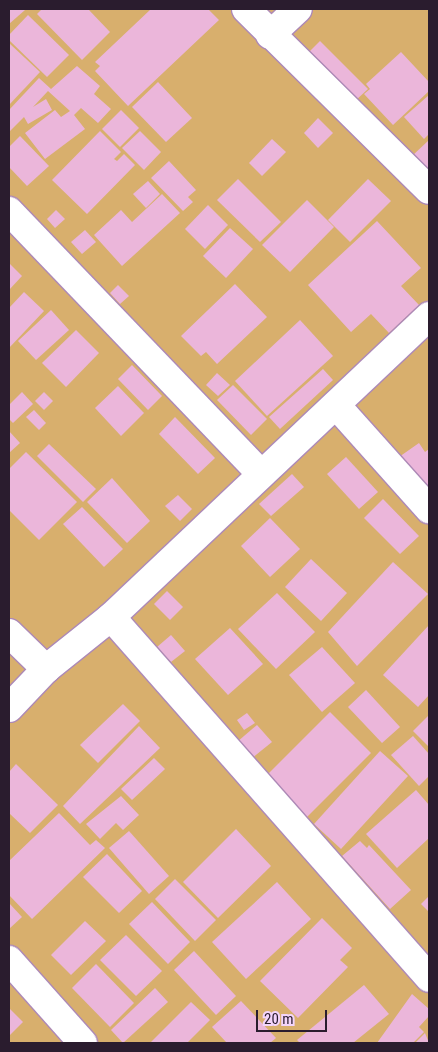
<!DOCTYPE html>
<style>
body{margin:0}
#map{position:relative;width:438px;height:1052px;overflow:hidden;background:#f3d5fb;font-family:"Roboto Condensed",sans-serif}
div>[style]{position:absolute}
.green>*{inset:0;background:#d8af6d}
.building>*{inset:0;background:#ebb6da}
.roads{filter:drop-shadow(1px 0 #ad89b6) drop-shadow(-1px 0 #ad89b6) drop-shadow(0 1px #ad89b6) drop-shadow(0 -1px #ad89b6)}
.street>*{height:28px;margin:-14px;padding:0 14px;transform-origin:14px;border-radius:14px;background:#fff}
span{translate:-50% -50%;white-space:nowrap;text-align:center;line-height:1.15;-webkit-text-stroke:4.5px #f3d5fb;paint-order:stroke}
.frame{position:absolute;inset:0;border:10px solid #2a1c2e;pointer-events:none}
.scale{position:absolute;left:256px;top:1010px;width:71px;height:22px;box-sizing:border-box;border:2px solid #2a1c2e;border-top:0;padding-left:6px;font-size:15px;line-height:18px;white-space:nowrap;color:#2a1c2e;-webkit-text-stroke:4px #f3d5fb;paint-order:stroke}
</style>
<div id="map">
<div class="green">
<i style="clip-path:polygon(9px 9px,429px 9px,429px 1043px,9px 1043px)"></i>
</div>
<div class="building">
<i style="clip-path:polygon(9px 9px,24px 9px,25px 10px,9px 24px)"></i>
<i style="clip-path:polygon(42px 9px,88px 9px,110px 32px,82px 60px,37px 14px)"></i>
<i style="clip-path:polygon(151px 9px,208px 9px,219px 20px,128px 106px,95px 71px,100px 66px,95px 62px)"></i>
<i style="clip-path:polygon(28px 15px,69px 55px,47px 77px,9px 40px,9px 35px)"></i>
<i style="clip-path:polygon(320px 41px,368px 89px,355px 101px,308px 53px)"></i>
<i style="clip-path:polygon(9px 43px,40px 72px,9px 105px)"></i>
<i style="clip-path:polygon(401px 52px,429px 82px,429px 91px,393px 125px,364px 94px,370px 89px,366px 84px)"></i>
<i style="clip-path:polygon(77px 66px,100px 86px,94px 94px,111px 109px,98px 123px,81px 108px,74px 115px,85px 129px,45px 159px,25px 133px,55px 110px,61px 117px,70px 111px,48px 91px,33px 107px,46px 99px,52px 110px,28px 124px,24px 117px,9px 132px,9px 110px,39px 78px,51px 89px)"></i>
<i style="clip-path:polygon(158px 82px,192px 118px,166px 142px,132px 107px)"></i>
<i style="clip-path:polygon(429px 95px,429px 134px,424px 139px,404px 117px)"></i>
<i style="clip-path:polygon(121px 110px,139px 128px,120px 147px,102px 129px)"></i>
<i style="clip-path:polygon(318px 118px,333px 133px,318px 148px,304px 133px)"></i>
<i style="clip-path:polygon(100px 131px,121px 152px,114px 159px,117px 161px,124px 154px,135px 165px,87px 214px,52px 180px)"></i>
<i style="clip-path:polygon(140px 131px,161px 152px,144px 170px,122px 148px)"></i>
<i style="clip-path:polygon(20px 136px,49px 166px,27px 186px,9px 167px,9px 147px)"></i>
<i style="clip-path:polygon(272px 139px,286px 152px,262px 176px,249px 163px)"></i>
<i style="clip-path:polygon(429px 140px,429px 175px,412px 156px)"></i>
<i style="clip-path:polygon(169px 161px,196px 190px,188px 197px,193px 202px,183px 211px,151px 178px)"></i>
<i style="clip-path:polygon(238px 179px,281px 222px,260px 242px,217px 200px)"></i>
<i style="clip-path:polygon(368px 179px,391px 201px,350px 242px,328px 220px)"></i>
<i style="clip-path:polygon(148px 181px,160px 194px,146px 208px,133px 194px)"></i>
<i style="clip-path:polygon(162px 194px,180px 213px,122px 266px,94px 235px,121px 210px,132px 222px)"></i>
<i style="clip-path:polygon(307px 200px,334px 227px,290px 272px,262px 245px)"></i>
<i style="clip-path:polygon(208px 205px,228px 225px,205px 249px,185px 229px)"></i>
<i style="clip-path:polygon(56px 210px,65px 219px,55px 228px,47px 219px)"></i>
<i style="clip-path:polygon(377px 221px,421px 268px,401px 286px,419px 305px,389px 333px,371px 314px,351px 332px,308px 285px)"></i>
<i style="clip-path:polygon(230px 228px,253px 249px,226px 278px,203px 256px)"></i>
<i style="clip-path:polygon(85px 230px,96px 242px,82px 254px,71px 242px)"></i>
<i style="clip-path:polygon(9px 263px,22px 276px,9px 290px)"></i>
<i style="clip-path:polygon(235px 284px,267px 317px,217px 364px,206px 352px,201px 356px,181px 336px)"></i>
<i style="clip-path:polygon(118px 285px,129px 296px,120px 304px,110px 293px)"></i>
<i style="clip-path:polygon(24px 292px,44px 311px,9px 348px,9px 308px)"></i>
<i style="clip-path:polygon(51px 310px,69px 330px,36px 360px,18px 341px)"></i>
<i style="clip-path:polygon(300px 320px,333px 356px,267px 416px,235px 381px)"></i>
<i style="clip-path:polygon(76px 330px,99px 353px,66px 387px,42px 363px)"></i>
<i style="clip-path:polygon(132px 365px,162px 396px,148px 410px,118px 379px)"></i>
<i style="clip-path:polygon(323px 369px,333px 380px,280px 429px,269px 417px)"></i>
<i style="clip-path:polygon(217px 373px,230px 385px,218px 396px,206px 385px)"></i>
<i style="clip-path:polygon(233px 385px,267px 419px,251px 435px,217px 400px)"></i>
<i style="clip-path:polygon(118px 386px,144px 413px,121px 436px,95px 408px)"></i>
<i style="clip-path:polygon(22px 392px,33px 404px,13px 423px,9px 419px,9px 405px)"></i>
<i style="clip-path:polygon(44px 392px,53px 401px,44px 410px,35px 401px)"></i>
<i style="clip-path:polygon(34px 410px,46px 423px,39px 430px,26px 417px)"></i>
<i style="clip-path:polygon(175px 417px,215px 458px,198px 474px,159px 434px)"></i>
<i style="clip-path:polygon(9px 431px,20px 443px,9px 453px)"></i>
<i style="clip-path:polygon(419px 443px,425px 452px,429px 449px,429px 500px,399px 457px)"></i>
<i style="clip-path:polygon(49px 444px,96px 489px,83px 502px,37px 456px)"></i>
<i style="clip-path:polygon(26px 452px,77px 502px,39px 540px,9px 510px,9px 469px)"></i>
<i style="clip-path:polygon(346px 457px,378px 492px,359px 509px,327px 474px)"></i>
<i style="clip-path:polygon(292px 474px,304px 487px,271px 516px,259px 504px)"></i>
<i style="clip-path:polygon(112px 478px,150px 521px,127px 543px,87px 502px)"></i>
<i style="clip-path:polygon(178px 495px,192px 509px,180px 521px,165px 506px)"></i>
<i style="clip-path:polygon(383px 499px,419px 536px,400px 554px,364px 518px)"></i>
<i style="clip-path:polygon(82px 507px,123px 549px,104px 567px,63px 524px)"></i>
<i style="clip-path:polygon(270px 518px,300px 549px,270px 577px,241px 546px)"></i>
<i style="clip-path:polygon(311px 559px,347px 593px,321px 621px,285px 587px)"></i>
<i style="clip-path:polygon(393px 562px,428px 594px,357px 666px,328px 632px)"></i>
<i style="clip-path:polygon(167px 591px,183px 607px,170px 620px,154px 604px)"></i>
<i style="clip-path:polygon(277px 593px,315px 632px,276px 669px,238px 629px)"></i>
<i style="clip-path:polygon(429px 625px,429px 695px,418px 707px,383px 675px)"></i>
<i style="clip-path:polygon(230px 628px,263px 664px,228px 695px,195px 659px)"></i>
<i style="clip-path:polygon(171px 635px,185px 651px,171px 662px,157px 647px)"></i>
<i style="clip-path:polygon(322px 647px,355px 683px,322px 712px,289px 675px)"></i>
<i style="clip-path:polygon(366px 690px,400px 727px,382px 743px,348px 707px)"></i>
<i style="clip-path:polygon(123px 704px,140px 721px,98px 763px,80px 745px)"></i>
<i style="clip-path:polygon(330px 712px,371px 753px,307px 817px,266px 776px)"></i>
<i style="clip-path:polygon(247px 713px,255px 723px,244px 730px,237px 720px)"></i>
<i style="clip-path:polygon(429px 715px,429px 747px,413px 731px)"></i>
<i style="clip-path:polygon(257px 725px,272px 742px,251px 759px,237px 742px)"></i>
<i style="clip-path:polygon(139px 726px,160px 748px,80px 824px,63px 806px)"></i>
<i style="clip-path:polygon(413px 736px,429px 754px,429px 776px,419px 786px,391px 755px)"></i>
<i style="clip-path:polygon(380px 751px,408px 776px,341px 849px,314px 824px)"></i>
<i style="clip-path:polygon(154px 758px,165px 769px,132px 800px,121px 789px)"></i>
<i style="clip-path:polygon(16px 764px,58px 805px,30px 833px,9px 813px,9px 772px)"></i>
<i style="clip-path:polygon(416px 790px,429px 805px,429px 838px,397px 868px,366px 834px)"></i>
<i style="clip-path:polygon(121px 796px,139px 815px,123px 830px,116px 823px,100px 839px,86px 824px)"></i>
<i style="clip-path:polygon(59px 813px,90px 845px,96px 840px,105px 848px,32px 919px,9px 895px,9px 861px)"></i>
<i style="clip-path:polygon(236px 829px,271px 866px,218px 918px,183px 882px)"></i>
<i style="clip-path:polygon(129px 831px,169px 876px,149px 894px,109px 848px)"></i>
<i style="clip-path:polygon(360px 841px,367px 848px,369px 845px,411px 890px,390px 909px,342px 856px)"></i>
<i style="clip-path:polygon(107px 854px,142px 891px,119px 913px,83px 877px)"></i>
<i style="clip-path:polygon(175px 879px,216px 920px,195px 941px,155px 899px)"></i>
<i style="clip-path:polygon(277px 882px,311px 919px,246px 979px,212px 942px)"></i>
<i style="clip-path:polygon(429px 896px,429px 912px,421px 904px)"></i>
<i style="clip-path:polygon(152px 902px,190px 942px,168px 964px,129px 924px)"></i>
<i style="clip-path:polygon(9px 903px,22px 917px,9px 929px)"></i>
<i style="clip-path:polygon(322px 918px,352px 948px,340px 960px,348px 967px,298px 1018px,260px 981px)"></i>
<i style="clip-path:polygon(85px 921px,106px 941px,71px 975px,51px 955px)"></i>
<i style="clip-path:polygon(126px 935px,162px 971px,136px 996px,100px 960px)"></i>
<i style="clip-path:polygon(194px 951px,236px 996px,216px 1015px,174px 970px)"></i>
<i style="clip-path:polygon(96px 964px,134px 1003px,110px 1027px,72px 988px)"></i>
<i style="clip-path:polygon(364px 985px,389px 1014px,353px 1043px,300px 1043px,297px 1040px)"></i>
<i style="clip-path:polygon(155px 988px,168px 1002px,123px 1043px,111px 1030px)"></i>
<i style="clip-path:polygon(412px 994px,429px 1009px,429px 1016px,419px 1027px,424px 1032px,413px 1043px,377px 1043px)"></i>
<i style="clip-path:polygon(241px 1001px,276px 1038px,270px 1043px,227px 1043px,212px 1027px)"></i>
<i style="clip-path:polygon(191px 1002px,210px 1020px,187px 1043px,150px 1043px)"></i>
<i style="clip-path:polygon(9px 1008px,23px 1022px,9px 1036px)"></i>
<i style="clip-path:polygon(425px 1033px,429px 1043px,415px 1043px)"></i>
</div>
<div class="roads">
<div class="street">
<i style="left:246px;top:9px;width:257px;rotate:44.7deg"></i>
<i style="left:270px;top:35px;width:38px;rotate:-43deg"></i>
<i style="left:9px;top:211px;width:364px;rotate:46.2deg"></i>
<i style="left:336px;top:405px;width:140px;rotate:48.2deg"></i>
<i style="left:111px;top:617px;width:481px;rotate:48.6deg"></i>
<i style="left:9px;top:633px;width:52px;rotate:44.2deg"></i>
<i style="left:9px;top:708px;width:54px;rotate:-46.5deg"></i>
<i style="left:46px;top:669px;width:83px;rotate:-38.7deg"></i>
<i style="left:111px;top:617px;width:438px;rotate:-43.4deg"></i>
<i style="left:9px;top:960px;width:111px;rotate:48.3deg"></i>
</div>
</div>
<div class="frame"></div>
<div class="scale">20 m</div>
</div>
